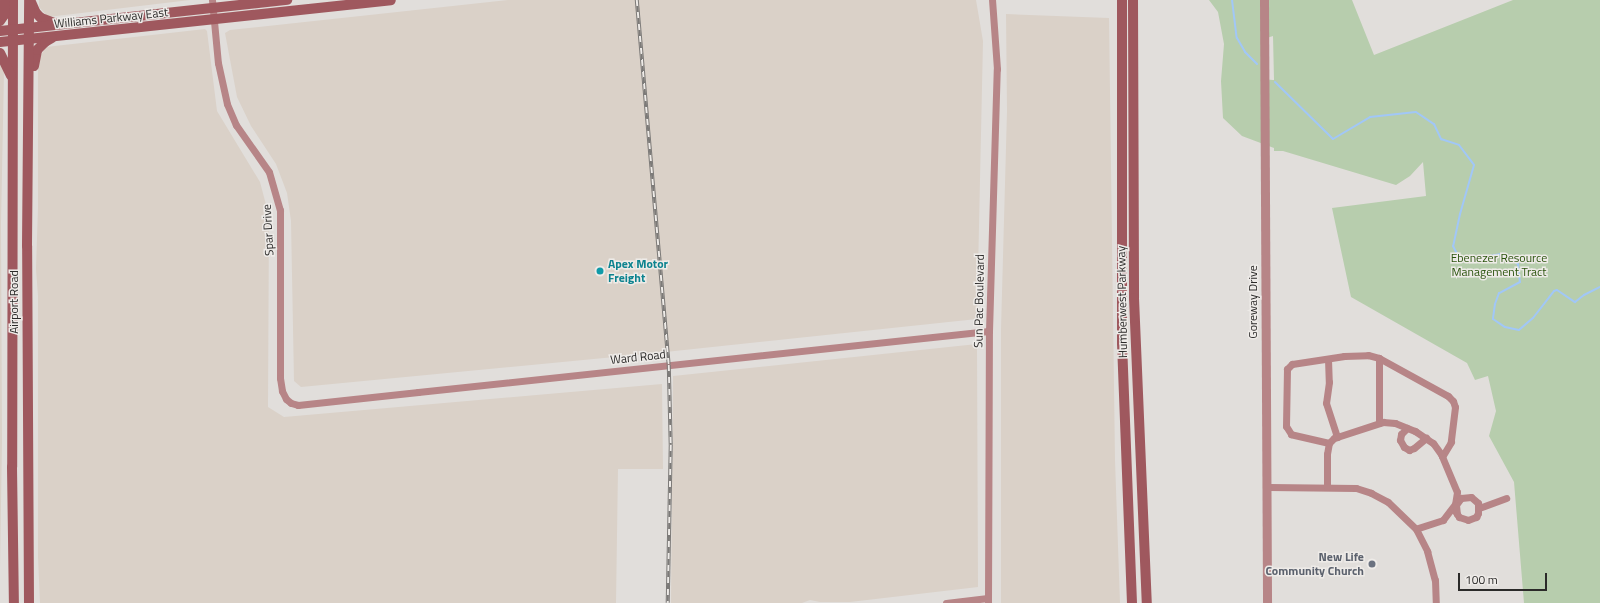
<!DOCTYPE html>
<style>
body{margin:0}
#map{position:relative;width:1600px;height:603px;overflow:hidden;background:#e1dedb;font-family:"Titillium Web",sans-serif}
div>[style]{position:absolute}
.built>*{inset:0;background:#dad1c8}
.green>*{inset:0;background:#b7cdad}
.stream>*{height:2px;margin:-1px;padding:0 1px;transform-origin:1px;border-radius:1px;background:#a1c7f7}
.minor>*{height:7px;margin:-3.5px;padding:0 3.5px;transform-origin:3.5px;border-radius:3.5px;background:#b78587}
.tertiary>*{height:9px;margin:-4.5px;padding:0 4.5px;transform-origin:4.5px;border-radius:4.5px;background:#b78587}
.secondary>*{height:10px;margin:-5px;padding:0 5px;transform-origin:5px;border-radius:5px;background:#9f585e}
.rail>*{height:3.5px;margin-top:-1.75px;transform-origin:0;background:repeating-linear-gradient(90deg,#eeebe8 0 6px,#7c7a78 0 12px);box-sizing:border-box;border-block:1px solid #7c7a78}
.dots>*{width:11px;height:11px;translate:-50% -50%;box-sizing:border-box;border:2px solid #eeebe8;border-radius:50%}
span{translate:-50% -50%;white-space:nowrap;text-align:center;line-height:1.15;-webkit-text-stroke:3px #eeebe8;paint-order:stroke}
.street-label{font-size:12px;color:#2b2a29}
.park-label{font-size:12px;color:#2a530c}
.culture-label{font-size:12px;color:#0d838f;font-weight:700}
.left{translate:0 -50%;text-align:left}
.worship-label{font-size:12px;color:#5b616d;font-weight:700}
.right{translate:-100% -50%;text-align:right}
.scale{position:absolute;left:1458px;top:573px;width:89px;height:18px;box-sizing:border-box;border:2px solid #2b2a29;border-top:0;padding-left:5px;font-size:12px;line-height:14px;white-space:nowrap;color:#2b2a29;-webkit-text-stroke:3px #eeebe8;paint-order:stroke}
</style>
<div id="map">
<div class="built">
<i style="clip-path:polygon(39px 0,190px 0,48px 17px,39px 7px)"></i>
<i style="clip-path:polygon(508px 0,976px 0,983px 41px,977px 319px,656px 353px,301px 387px,294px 381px,291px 221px,287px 193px,276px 164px,251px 126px,237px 97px,225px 33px,230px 30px)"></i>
<i style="clip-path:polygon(1006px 14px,1109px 18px,1115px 460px,1120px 603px,1001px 603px,1001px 329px,1007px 111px)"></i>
<i style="clip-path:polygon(205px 29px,207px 31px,217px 111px,260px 182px,269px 216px,268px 407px,284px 417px,662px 384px,663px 469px,618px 469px,616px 603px,40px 603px,38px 557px,38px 296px,36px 269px,38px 208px,38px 65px,41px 55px,46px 47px)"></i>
<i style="clip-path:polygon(0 60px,4px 71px,1px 223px,2px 441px,0 570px)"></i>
<i style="clip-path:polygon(977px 344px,978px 587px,850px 602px,820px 602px,810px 600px,802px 603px,671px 603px,673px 376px)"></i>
</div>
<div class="green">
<i style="clip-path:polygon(evenodd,1209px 0,1352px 0,1374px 55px,1513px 0,1600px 0,1600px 603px,1524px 603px,1514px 482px,1489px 436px,1496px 411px,1488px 376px,1475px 380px,1467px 363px,1351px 297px,1332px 208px,1426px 196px,1423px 162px,1410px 176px,1396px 185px,1283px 151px,1274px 151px,1274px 148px,1242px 136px,1223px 118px,1221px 81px,1224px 44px,1218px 12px,1209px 0,1273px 36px,1274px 80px,1273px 80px,1265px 79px,1267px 38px,1273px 36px)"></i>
</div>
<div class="stream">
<i style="left:1232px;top:0;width:38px;rotate:83deg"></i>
<i style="left:1237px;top:38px;width:16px;rotate:60deg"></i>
<i style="left:1245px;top:52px;width:17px;rotate:45deg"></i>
<i style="left:1275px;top:82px;width:81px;rotate:44.5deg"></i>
<i style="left:1333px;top:139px;width:43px;rotate:-30.7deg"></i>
<i style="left:1370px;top:117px;width:46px;rotate:-6.2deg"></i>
<i style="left:1416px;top:112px;width:22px;rotate:34deg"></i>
<i style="left:1434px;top:124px;width:17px;rotate:65deg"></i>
<i style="left:1441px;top:139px;width:19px;rotate:18deg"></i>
<i style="left:1459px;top:145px;width:25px;rotate:53deg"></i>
<i style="left:1474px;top:165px;width:51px;rotate:105.9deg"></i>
<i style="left:1460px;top:214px;width:33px;rotate:102deg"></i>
<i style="left:1453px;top:246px;width:9px;rotate:63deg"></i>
<i style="left:1457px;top:254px;width:12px;rotate:31deg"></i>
<i style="left:1467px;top:260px;width:36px;rotate:-10deg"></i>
<i style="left:1502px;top:254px;width:19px;rotate:32deg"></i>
<i style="left:1518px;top:264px;width:18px;rotate:84deg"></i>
<i style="left:1520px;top:282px;width:24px;rotate:152deg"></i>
<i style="left:1499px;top:293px;width:12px;rotate:110deg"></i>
<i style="left:1495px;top:304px;width:15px;rotate:98deg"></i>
<i style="left:1493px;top:319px;width:14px;rotate:34deg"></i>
<i style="left:1505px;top:327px;width:14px;rotate:12deg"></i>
<i style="left:1519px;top:330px;width:18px;rotate:-41deg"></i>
<i style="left:1533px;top:318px;width:34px;rotate:-52deg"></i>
<i style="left:1554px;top:291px;width:3px;rotate:-18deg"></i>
<i style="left:1557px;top:290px;width:22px;rotate:34deg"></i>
<i style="left:1575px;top:302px;width:11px;rotate:-38deg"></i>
<i style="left:1584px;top:295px;width:18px;rotate:-27deg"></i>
</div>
<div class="minor">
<i style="left:212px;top:0;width:63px;rotate:84.6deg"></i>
<i style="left:218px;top:63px;width:42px;rotate:77.6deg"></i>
<i style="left:227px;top:104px;width:23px;rotate:67deg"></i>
<i style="left:236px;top:125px;width:57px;rotate:54.9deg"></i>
<i style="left:269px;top:172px;width:40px;rotate:74deg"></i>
<i style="left:280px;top:210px;width:168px;rotate:90deg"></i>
<i style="left:280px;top:378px;width:13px;rotate:81deg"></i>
<i style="left:282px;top:391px;width:9px;rotate:63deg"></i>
<i style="left:286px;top:399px;width:6px;rotate:39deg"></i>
<i style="left:291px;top:403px;width:7px;rotate:16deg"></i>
<i style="left:298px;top:405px;width:121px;rotate:-6.2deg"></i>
<i style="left:418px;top:392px;width:574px;rotate:-6.1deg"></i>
<i style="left:1379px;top:358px;width:79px;rotate:28.8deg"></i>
<i style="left:1448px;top:396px;width:7px;rotate:45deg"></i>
<i style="left:1453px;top:401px;width:6px;rotate:72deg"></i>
<i style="left:1455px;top:407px;width:35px;rotate:97deg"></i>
<i style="left:1451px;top:442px;width:17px;rotate:121deg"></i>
<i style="left:1328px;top:359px;width:23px;rotate:88deg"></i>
<i style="left:1329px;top:382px;width:21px;rotate:98deg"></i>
<i style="left:1326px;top:403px;width:36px;rotate:72deg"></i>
<i style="left:1407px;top:428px;width:8px;rotate:135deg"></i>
<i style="left:1401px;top:434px;width:6px;rotate:99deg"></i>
<i style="left:1400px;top:440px;width:8px;rotate:60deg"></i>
<i style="left:1404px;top:447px;width:6px;rotate:31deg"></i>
<i style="left:1409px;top:450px;width:5px;rotate:-22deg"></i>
<i style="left:1414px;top:448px;width:16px;rotate:-40deg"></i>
<i style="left:1329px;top:443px;width:39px;rotate:-167deg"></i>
<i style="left:1291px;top:434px;width:9px;rotate:-122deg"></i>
<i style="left:1286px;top:426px;width:57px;rotate:-89deg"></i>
<i style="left:1287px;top:369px;width:7px;rotate:-45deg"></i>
<i style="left:1292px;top:364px;width:53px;rotate:-8.7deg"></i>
<i style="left:1344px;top:356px;width:24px;rotate:-2deg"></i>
<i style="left:1368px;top:355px;width:11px;rotate:15deg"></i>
<i style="left:1379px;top:358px;width:65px;rotate:90deg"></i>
<i style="left:1268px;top:487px;width:88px;rotate:0.7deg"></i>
<i style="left:1356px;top:488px;width:16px;rotate:18deg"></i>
<i style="left:1371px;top:493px;width:19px;rotate:28deg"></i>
<i style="left:1388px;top:502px;width:39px;rotate:44deg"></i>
<i style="left:1416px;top:529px;width:25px;rotate:63deg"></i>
<i style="left:1427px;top:551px;width:30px;rotate:75deg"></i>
<i style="left:1435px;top:580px;width:23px;rotate:88deg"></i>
<i style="left:1327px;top:487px;width:33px;rotate:-90deg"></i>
<i style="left:1327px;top:454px;width:11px;rotate:-80deg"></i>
<i style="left:1329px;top:443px;width:7px;rotate:-45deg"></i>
<i style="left:1334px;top:438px;width:52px;rotate:-18.1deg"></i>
<i style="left:1383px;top:422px;width:12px;rotate:5deg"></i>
<i style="left:1395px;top:423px;width:22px;rotate:22deg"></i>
<i style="left:1415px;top:431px;width:22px;rotate:34deg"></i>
<i style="left:1433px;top:443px;width:14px;rotate:54deg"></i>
<i style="left:1441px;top:454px;width:41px;rotate:67.2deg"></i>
<i style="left:1457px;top:492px;width:12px;rotate:99deg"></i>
<i style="left:1455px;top:504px;width:20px;rotate:127deg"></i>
<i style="left:1443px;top:520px;width:28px;rotate:162deg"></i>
<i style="left:1453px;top:508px;width:11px;rotate:56deg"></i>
<i style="left:1459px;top:517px;width:9px;rotate:18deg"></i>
<i style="left:1468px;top:520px;width:9px;rotate:-21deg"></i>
<i style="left:1476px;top:517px;width:4px;rotate:-63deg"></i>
<i style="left:1478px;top:513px;width:10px;rotate:-90deg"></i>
<i style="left:1478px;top:503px;width:9px;rotate:-139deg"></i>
<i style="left:1471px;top:497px;width:10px;rotate:174deg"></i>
<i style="left:1461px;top:498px;width:9px;rotate:126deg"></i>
<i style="left:1456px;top:505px;width:9px;rotate:84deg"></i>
<i style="left:1479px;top:508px;width:29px;rotate:-20deg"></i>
<i style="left:946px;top:603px;width:42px;rotate:-6.8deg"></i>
<i style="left:988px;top:603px;width:272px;rotate:-89.8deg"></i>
<i style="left:989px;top:331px;width:262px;rotate:-88.3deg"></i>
<i style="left:997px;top:69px;width:69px;rotate:-94.1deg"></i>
</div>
<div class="tertiary">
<i style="left:1264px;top:0;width:603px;rotate:89.71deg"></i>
</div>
<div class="secondary">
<i style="left:13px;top:0;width:467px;rotate:90.1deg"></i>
<i style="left:12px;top:467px;width:136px;rotate:89.2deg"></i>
<i style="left:1122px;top:0;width:343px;rotate:90deg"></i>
<i style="left:1122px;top:343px;width:260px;rotate:87.8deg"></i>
<i style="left:1133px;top:0;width:298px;rotate:89.8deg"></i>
<i style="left:1134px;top:298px;width:305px;rotate:87.6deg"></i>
<i style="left:31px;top:2px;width:12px;rotate:66deg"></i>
<i style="left:36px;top:13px;width:7px;rotate:45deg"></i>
<i style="left:41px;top:18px;width:14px;rotate:21deg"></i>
<i style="left:0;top:21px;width:7px;rotate:-56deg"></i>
<i style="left:4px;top:15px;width:15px;rotate:-86deg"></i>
<i style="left:0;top:31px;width:289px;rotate:-6.2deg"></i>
<i style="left:0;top:42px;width:393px;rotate:-6.1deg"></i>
<i style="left:0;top:53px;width:25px;rotate:64deg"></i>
<i style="left:34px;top:66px;width:16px;rotate:-79deg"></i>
<i style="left:37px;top:50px;width:11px;rotate:-45deg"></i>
<i style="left:45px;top:42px;width:8px;rotate:-30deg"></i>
<i style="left:29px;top:603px;width:357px;rotate:-90.3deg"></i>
<i style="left:27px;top:246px;width:246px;rotate:-89.5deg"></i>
</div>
<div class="rail">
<i style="left:637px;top:0;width:366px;rotate:85deg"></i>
<i style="left:669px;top:365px;width:80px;rotate:88.6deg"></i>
<i style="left:671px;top:445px;width:158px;rotate:91.1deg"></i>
</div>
<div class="dots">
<i style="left:600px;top:271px;background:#0f9aa8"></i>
<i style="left:1372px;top:564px;background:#6b7280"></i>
</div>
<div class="street-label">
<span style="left:111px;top:18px;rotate:-6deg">Williams Parkway East</span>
<span style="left:268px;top:230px;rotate:-93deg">Spar Drive</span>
<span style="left:979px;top:301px;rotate:-89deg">Sun Pac Boulevard</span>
<span style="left:14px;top:302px;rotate:-90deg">Airport Road</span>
<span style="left:1122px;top:302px;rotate:-91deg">Humberwest Parkway</span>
<span style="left:1253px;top:302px;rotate:-90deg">Goreway Drive</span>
<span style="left:638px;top:357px;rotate:-6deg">Ward Road</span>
</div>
<div class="park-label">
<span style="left:1499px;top:265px">Ebenezer Resource<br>Management Tract</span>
</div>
<div class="culture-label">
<span class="left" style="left:608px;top:271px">Apex Motor<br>Freight</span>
</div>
<div class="worship-label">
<span class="right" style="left:1364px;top:564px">New Life<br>Community Church</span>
</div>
<div class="scale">100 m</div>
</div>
